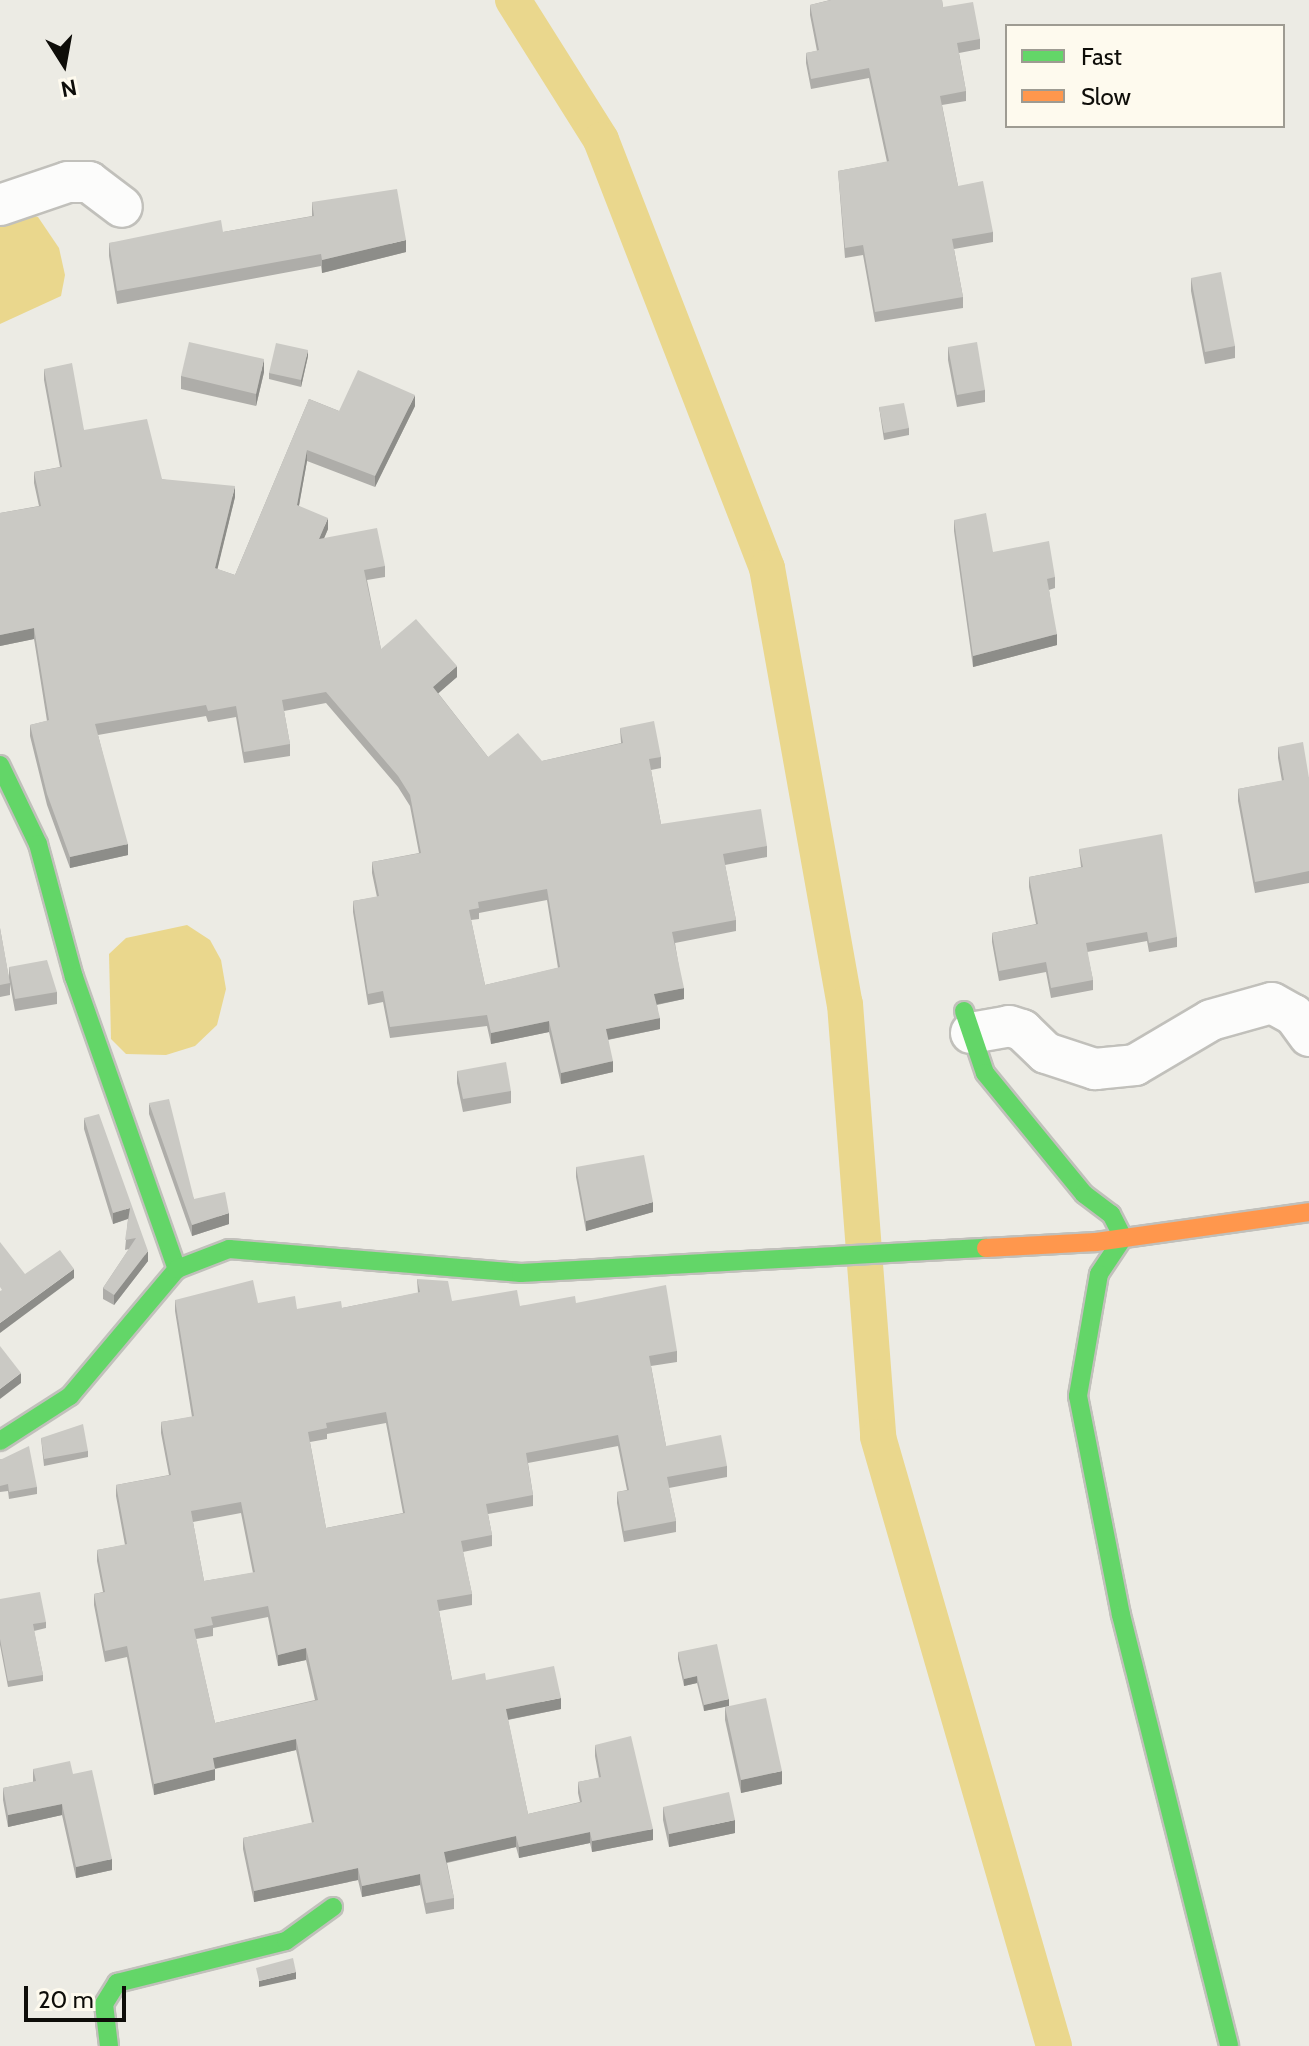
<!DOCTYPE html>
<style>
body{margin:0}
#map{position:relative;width:1309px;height:2046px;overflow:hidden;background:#ecebe4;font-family:Cabin,sans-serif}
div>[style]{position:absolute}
.water>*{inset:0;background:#ead78d}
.canal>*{height:36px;margin:-18px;padding:0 18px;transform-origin:18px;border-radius:18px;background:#ead78d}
.roads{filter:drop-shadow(2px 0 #c1c0bb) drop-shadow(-2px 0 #c1c0bb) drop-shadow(0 2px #c1c0bb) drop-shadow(0 -2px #c1c0bb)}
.street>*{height:40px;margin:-20px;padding:0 20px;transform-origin:20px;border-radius:20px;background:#fcfcfb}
.fast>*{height:18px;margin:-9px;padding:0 9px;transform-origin:9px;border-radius:9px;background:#63d668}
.slow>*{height:18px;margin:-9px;padding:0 9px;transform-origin:9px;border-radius:9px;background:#ff974d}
.wall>*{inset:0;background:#aeada9}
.shaded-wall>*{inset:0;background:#8d8d89}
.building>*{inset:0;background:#cac9c4}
span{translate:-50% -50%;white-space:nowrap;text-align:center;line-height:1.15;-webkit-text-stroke:8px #fefaee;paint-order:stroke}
.legend{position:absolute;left:1005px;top:24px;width:280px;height:104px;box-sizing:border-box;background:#fefaee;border:2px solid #9e9b92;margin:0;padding:10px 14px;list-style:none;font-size:24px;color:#0e0d09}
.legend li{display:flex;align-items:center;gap:16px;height:40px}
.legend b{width:40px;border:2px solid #9e9b92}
.north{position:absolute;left:24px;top:24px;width:80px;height:80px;-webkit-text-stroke:6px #fefaee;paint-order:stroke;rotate:169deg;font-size:22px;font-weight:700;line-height:32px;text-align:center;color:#0e0d09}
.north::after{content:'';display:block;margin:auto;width:28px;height:36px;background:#0e0d09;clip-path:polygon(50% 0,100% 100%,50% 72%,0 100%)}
.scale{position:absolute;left:24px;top:1986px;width:102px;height:36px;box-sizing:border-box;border:4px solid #0e0d09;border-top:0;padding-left:10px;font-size:24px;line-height:28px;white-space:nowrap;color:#0e0d09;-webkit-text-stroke:6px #fefaee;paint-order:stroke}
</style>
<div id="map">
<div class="water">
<i style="clip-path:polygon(23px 212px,38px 217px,59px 248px,65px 275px,61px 296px,0 324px,0 216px)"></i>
<i style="clip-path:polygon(187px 925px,210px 940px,221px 960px,226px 989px,217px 1025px,195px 1046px,166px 1055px,126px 1054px,111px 1039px,109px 954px,126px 938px)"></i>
</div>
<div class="canal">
<i style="left:513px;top:0;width:165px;rotate:57.8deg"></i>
<i style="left:601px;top:140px;width:459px;rotate:68.8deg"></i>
<i style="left:767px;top:568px;width:443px;rotate:79.9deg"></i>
<i style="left:845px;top:1004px;width:434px;rotate:85.6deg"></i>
<i style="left:878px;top:1437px;width:634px;rotate:73.88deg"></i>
</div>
<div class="roads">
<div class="street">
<i style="left:0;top:205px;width:72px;rotate:-18.7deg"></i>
<i style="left:68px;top:182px;width:21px"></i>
<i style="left:89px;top:182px;width:41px;rotate:37.1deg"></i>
<i style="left:971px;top:1033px;width:39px;rotate:-10deg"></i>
<i style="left:1009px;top:1026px;width:14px;rotate:17deg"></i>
<i style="left:1022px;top:1030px;width:33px;rotate:44deg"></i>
<i style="left:1046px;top:1053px;width:52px;rotate:18.1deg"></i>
<i style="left:1095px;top:1069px;width:40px;rotate:-5.7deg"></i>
<i style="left:1135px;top:1065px;width:88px;rotate:-30.6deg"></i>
<i style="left:1211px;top:1020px;width:63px;rotate:-15.6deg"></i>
<i style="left:1272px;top:1003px;width:25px;rotate:29deg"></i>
<i style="left:1294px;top:1015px;width:26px;rotate:54deg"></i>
</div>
<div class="fast">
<i style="left:0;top:765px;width:88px;rotate:64.3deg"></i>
<i style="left:38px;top:844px;width:138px;rotate:74.9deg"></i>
<i style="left:74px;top:977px;width:310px;rotate:70.6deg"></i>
<i style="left:964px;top:1011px;width:65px;rotate:71.3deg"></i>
<i style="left:985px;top:1073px;width:156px;rotate:50.7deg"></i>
<i style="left:1084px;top:1194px;width:34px;rotate:37deg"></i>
<i style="left:1111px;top:1214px;width:27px;rotate:63deg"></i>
<i style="left:1123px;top:1238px;width:43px;rotate:123.7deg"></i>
<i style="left:1099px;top:1274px;width:124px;rotate:99.8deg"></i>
<i style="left:1078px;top:1396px;width:223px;rotate:78.9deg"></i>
<i style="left:1121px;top:1615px;width:444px;rotate:75.9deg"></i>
<i style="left:0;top:1441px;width:83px;rotate:-32.7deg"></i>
<i style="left:70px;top:1396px;width:166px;rotate:-49.9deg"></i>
<i style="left:177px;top:1269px;width:56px;rotate:-21deg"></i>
<i style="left:229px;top:1249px;width:293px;rotate:4.7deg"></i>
<i style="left:521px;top:1273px;width:466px;rotate:-3.1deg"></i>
<i style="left:109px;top:2046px;width:42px;rotate:-96.8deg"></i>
<i style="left:104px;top:2004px;width:25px;rotate:-58deg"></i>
<i style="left:117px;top:1983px;width:174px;rotate:-14deg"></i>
<i style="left:286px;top:1941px;width:58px;rotate:-35.9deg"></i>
</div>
<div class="slow">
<i style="left:986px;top:1248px;width:110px;rotate:-3.1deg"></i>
<i style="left:1096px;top:1242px;width:215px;rotate:-8deg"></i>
</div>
</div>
<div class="wall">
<i style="clip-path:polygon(830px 0,942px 0,943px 7px,980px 39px,980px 49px,959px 53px,966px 91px,966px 101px,942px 105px,958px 186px,993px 232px,993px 242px,954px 249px,963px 297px,963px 308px,875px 322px,863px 255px,845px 258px,838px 171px,887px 162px,869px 78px,811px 89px,806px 63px,806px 53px,817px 51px,810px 15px,810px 5px)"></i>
<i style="clip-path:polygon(312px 202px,406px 252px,322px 273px,321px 266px,117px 304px,109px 256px,109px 243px,223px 232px,312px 216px)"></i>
<i style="clip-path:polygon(1191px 278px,1235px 346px,1235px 358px,1205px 364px,1191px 291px)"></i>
<i style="clip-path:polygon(948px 347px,985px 390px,985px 402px,957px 407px,948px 360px)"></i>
<i style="clip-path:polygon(308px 356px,301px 387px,269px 379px,269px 373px)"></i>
<i style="clip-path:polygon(evenodd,44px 369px,84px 430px,162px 479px,235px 497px,217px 569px,235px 575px,309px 399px,339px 411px,415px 406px,375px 487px,307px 461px,299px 506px,328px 529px,324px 538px,385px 566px,385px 577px,367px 580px,381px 649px,457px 677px,438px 693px,488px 757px,542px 761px,621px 743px,620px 728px,661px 757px,661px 768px,651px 770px,661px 824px,767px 846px,767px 857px,725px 865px,736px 920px,736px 931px,675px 943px,684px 999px,657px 1005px,660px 1029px,608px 1040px,613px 1072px,561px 1084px,549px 1032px,491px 1044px,487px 1026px,390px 1038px,383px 1002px,368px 1005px,353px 912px,353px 901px,377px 897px,372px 873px,372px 862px,419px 853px,410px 806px,398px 787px,326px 703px,284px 711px,290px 744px,290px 756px,244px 763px,236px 717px,208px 722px,206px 716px,98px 735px,128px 855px,70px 868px,47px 805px,30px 736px,30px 725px,47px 721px,34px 639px,0 646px,0 513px,39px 506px,34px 483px,34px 472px,60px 467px,44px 380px,44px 369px,547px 900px,558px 968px,485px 985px,471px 920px,479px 919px,479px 913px,547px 900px)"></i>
<i style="clip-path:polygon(264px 372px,256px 406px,181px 389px,181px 376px)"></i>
<i style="clip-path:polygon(879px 407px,909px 428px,909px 435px,884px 440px)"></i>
<i style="clip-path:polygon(954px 520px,993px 552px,1055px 577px,1055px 588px,1049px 590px,1057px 645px,973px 667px,954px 531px)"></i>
<i style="clip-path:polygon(1278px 747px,1309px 778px,1309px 883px,1255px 893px,1238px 801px,1238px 789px,1282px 781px,1278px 758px)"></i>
<i style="clip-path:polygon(1079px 849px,1177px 937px,1177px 947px,1149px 952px,1147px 941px,1087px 952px,1093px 980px,1093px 990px,1051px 998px,1046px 972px,999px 981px,992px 942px,992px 933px,1036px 924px,1029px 887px,1029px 877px,1081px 867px)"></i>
<i style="clip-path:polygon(0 928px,9px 979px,9px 967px,57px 992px,57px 1004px,15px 1011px,10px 984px,10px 995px,0 997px)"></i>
<i style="clip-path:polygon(457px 1071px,511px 1091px,511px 1103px,463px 1112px,457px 1083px)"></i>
<i style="clip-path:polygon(149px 1103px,194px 1199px,229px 1224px,192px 1236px,149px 1114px)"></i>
<i style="clip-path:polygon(84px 1118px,148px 1261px,114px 1305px,103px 1299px,103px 1288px,129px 1249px,125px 1250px,128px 1219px,113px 1224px,84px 1129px)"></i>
<i style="clip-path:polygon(576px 1167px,653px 1212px,586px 1231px,576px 1177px)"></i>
<i style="clip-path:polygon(evenodd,417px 1279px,452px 1301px,520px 1306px,576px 1303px,677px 1351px,677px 1362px,651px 1366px,666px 1446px,727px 1466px,727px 1477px,669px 1488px,676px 1521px,676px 1532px,624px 1542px,617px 1503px,617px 1492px,627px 1490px,618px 1446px,528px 1463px,533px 1495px,533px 1506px,488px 1514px,492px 1535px,492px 1546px,463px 1552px,472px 1594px,472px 1605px,439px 1611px,452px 1680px,486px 1680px,561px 1709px,508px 1720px,528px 1814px,580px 1802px,578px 1793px,578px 1782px,599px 1778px,595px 1756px,595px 1745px,653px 1840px,592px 1852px,590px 1843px,519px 1858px,516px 1847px,447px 1863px,454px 1898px,454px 1909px,426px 1914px,420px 1885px,362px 1897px,358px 1880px,254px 1902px,243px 1849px,243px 1838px,312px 1823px,296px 1750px,215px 1769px,215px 1780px,154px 1795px,127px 1657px,105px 1662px,94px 1605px,94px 1594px,103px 1592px,97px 1561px,97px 1550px,125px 1545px,116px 1496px,116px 1485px,169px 1475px,161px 1433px,161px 1422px,192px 1417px,175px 1311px,175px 1300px,258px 1303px,297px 1309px,342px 1308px,418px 1293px,417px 1279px,386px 1423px,403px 1513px,326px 1528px,310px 1442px,327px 1439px,327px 1434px,386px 1423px,417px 1279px,241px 1513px,253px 1573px,204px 1581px,193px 1522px,241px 1513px,417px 1279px,268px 1617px,278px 1666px,306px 1660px,315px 1700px,215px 1723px,196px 1639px,213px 1636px,213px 1628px,268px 1617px)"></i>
<i style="clip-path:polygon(41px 1438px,88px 1451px,88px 1457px,44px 1466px)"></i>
<i style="clip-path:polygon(0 1459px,37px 1487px,37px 1494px,9px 1499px,8px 1491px,0 1492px)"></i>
<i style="clip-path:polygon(0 1599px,46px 1622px,46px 1628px,34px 1631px,43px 1675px,43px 1681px,8px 1687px,0 1645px)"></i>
<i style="clip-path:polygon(678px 1652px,729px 1706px,704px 1711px,697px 1683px,684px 1686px,678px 1659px)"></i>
<i style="clip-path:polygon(725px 1707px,782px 1784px,741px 1793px,725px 1720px)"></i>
<i style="clip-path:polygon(33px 1769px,73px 1774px,112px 1870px,76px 1878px,62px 1815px,8px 1827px,3px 1800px,3px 1788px,33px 1782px)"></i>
<i style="clip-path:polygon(663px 1807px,735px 1833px,669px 1847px,663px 1820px)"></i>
</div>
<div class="shaded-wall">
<i style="clip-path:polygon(406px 240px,406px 252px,322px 273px,322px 260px)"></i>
<i style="clip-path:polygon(308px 350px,308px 356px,301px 387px,301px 380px)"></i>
<i style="clip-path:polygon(264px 359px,264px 372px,256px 406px,256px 394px)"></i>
<i style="clip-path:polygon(415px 395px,415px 406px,375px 487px,375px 476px)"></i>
<i style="clip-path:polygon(307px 450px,307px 461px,297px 516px,297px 505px)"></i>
<i style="clip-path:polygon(235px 486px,235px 497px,215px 579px,215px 568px)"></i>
<i style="clip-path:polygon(328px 518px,328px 529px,319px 550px,319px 539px)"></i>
<i style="clip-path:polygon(34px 628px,34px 639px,0 646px,0 635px)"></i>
<i style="clip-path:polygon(1057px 634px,1057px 645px,973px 667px,973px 656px)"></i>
<i style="clip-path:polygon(457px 666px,457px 677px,433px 698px,433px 687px)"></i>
<i style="clip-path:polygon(128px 844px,128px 855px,70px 868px,70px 857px)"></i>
<i style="clip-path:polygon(684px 988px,684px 999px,654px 1005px,654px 994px)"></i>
<i style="clip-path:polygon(660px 1018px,660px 1029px,606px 1040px,606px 1029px)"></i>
<i style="clip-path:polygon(549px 1021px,549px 1032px,491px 1044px,491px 1033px)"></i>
<i style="clip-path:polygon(613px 1061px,613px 1072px,561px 1084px,561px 1073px)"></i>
<i style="clip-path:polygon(653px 1202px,653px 1212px,586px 1231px,586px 1221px)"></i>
<i style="clip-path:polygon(130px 1208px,130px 1218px,113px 1224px,113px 1213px)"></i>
<i style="clip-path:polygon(229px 1213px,229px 1224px,192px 1236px,192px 1225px)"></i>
<i style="clip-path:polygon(148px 1251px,148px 1261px,114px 1305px,114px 1295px)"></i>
<i style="clip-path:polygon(74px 1269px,74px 1278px,0 1333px,0 1323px)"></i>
<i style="clip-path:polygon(21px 1373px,21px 1383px,0 1399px,0 1389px)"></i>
<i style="clip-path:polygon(306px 1648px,306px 1660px,278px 1666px,278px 1655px)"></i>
<i style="clip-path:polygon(697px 1676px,697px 1683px,684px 1686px,684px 1679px)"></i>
<i style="clip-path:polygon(561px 1698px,561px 1709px,506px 1720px,506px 1709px)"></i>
<i style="clip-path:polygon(729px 1699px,729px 1706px,704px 1711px,704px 1705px)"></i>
<i style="clip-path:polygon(296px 1739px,296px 1750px,213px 1769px,213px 1758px)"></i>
<i style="clip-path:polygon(215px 1769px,215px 1780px,154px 1795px,154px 1784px)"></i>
<i style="clip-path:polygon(782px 1771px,782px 1784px,741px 1793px,741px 1780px)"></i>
<i style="clip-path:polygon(62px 1804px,62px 1815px,8px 1827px,8px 1815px)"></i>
<i style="clip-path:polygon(735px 1820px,735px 1833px,669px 1847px,669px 1834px)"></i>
<i style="clip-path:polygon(653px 1829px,653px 1840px,592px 1852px,592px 1841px)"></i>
<i style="clip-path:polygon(590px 1832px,590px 1843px,519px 1858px,519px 1847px)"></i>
<i style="clip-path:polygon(516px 1836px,516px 1847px,444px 1863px,444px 1852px)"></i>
<i style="clip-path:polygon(112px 1859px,112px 1870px,76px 1878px,76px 1867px)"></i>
<i style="clip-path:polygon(358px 1868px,358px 1880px,254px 1902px,254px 1891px)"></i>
<i style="clip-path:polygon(420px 1874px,420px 1885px,362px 1897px,362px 1886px)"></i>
<i style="clip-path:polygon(296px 1972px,296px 1979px,259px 1987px,259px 1981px)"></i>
</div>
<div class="building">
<i style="clip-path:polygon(831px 0,942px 0,943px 7px,973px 2px,980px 39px,957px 43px,966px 91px,940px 96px,958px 186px,983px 181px,993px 232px,952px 239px,963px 297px,875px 312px,863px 245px,845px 248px,838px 171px,889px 161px,869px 68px,811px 79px,806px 53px,819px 50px,810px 5px)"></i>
<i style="clip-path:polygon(397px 189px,406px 240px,322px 260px,321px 254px,117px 291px,109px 243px,221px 220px,223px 232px,314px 216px,312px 202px)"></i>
<i style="clip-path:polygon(1221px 272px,1235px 346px,1205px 352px,1191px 278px)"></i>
<i style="clip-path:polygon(189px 342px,264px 359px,256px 394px,181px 376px)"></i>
<i style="clip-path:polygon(977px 342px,985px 390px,957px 395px,948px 347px)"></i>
<i style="clip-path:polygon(276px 343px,308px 350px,301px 380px,269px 373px)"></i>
<i style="clip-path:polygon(evenodd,72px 363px,84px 430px,147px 419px,162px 479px,235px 486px,215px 568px,235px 575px,309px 399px,339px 411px,358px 370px,415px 395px,375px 476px,307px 450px,297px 505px,328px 518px,319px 539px,377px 528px,385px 566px,364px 570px,381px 649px,416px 619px,457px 666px,433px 687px,488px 757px,518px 733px,542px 761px,623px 743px,620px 728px,654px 721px,661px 757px,649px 759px,661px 824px,761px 809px,767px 846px,723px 854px,736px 920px,672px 932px,684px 988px,654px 994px,660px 1018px,606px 1029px,613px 1061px,561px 1073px,549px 1021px,491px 1033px,487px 1015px,390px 1027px,383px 991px,368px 994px,353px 901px,379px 896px,372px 862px,421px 853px,410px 795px,398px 776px,326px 692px,282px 700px,290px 744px,244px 752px,236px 706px,208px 711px,206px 705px,95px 724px,128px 844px,70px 857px,47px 794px,30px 725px,49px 720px,34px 628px,0 635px,0 513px,41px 506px,34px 472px,62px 467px,44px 369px,72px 363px,547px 889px,560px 967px,485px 985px,469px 910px,479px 908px,478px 902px,547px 889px)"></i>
<i style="clip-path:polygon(904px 403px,909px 428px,884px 433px,879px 407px)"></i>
<i style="clip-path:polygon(986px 513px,993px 552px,1049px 541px,1055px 577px,1047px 579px,1057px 634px,973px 656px,954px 520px)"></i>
<i style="clip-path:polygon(1303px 742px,1309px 778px,1309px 871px,1255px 882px,1238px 789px,1284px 780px,1278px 747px)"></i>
<i style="clip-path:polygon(1162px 834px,1177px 937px,1149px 943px,1147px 932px,1086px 943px,1093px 980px,1051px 988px,1046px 962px,999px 971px,992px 933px,1038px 924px,1029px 877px,1083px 867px,1079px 849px)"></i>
<i style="clip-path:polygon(0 928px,10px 983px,0 985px)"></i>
<i style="clip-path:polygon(47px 960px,57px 992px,15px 999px,9px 967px)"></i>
<i style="clip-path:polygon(506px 1062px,511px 1091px,463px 1099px,457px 1071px)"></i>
<i style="clip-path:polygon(169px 1099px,194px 1199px,225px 1192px,229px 1213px,192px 1225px,149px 1103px)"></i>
<i style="clip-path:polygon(99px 1114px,148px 1251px,114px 1295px,103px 1288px,136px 1238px,125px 1240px,130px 1208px,113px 1213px,84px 1118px)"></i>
<i style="clip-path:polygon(644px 1155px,653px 1202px,586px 1221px,576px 1167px)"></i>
<i style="clip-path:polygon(0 1242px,25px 1274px,60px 1250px,74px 1269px,0 1323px,0 1291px,2px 1290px,0 1287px)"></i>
<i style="clip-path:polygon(evenodd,417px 1279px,448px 1281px,452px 1301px,517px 1290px,520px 1306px,575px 1296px,576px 1303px,666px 1285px,677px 1351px,649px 1356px,666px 1446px,721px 1435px,727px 1466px,667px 1477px,676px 1521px,624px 1531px,617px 1492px,629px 1490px,618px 1435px,526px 1453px,533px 1495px,486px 1504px,492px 1535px,461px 1541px,472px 1594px,437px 1600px,452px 1680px,485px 1673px,486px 1680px,554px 1666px,561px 1698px,506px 1709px,528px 1814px,582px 1802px,578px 1782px,601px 1777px,595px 1745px,631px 1736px,653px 1829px,592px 1841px,590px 1832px,519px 1847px,516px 1836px,444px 1852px,454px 1898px,426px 1903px,420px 1874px,362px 1886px,358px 1868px,254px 1891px,243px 1838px,314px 1822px,296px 1739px,213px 1758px,215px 1769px,154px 1784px,127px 1646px,105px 1651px,94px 1594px,105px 1592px,97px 1550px,127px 1544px,116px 1485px,171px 1475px,161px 1422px,194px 1416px,175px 1300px,253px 1280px,258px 1303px,295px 1296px,297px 1309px,341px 1301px,342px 1308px,420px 1292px,417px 1279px,386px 1412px,405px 1513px,326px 1528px,308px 1432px,327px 1428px,326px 1423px,386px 1412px,417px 1279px,241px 1502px,255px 1572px,204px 1581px,191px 1511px,241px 1502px,417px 1279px,268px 1606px,278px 1655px,306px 1648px,318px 1700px,215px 1723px,194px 1629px,213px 1625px,211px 1617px,268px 1606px)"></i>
<i style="clip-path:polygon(0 1346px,21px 1373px,0 1389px)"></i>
<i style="clip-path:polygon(83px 1424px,88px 1451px,44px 1459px,41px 1438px)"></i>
<i style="clip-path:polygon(29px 1446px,37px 1487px,9px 1492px,8px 1484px,0 1486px,0 1459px,2px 1459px)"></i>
<i style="clip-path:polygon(40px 1592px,46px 1622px,33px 1624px,43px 1675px,8px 1681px,0 1639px,0 1599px)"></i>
<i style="clip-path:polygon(717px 1644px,729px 1699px,704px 1705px,697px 1676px,684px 1679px,678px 1652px)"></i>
<i style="clip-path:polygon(766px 1698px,782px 1771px,741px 1780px,725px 1707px)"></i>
<i style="clip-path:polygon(70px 1761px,73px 1774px,92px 1770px,112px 1859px,76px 1867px,62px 1804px,8px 1815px,3px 1788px,36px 1781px,33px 1769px)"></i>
<i style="clip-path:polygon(729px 1792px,735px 1820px,669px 1834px,663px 1807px)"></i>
<i style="clip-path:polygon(293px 1958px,296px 1972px,259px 1981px,256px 1968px)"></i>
</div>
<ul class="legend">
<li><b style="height:10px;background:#63d668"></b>Fast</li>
<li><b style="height:10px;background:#ff974d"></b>Slow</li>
</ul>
<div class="north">N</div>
<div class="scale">20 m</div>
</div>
